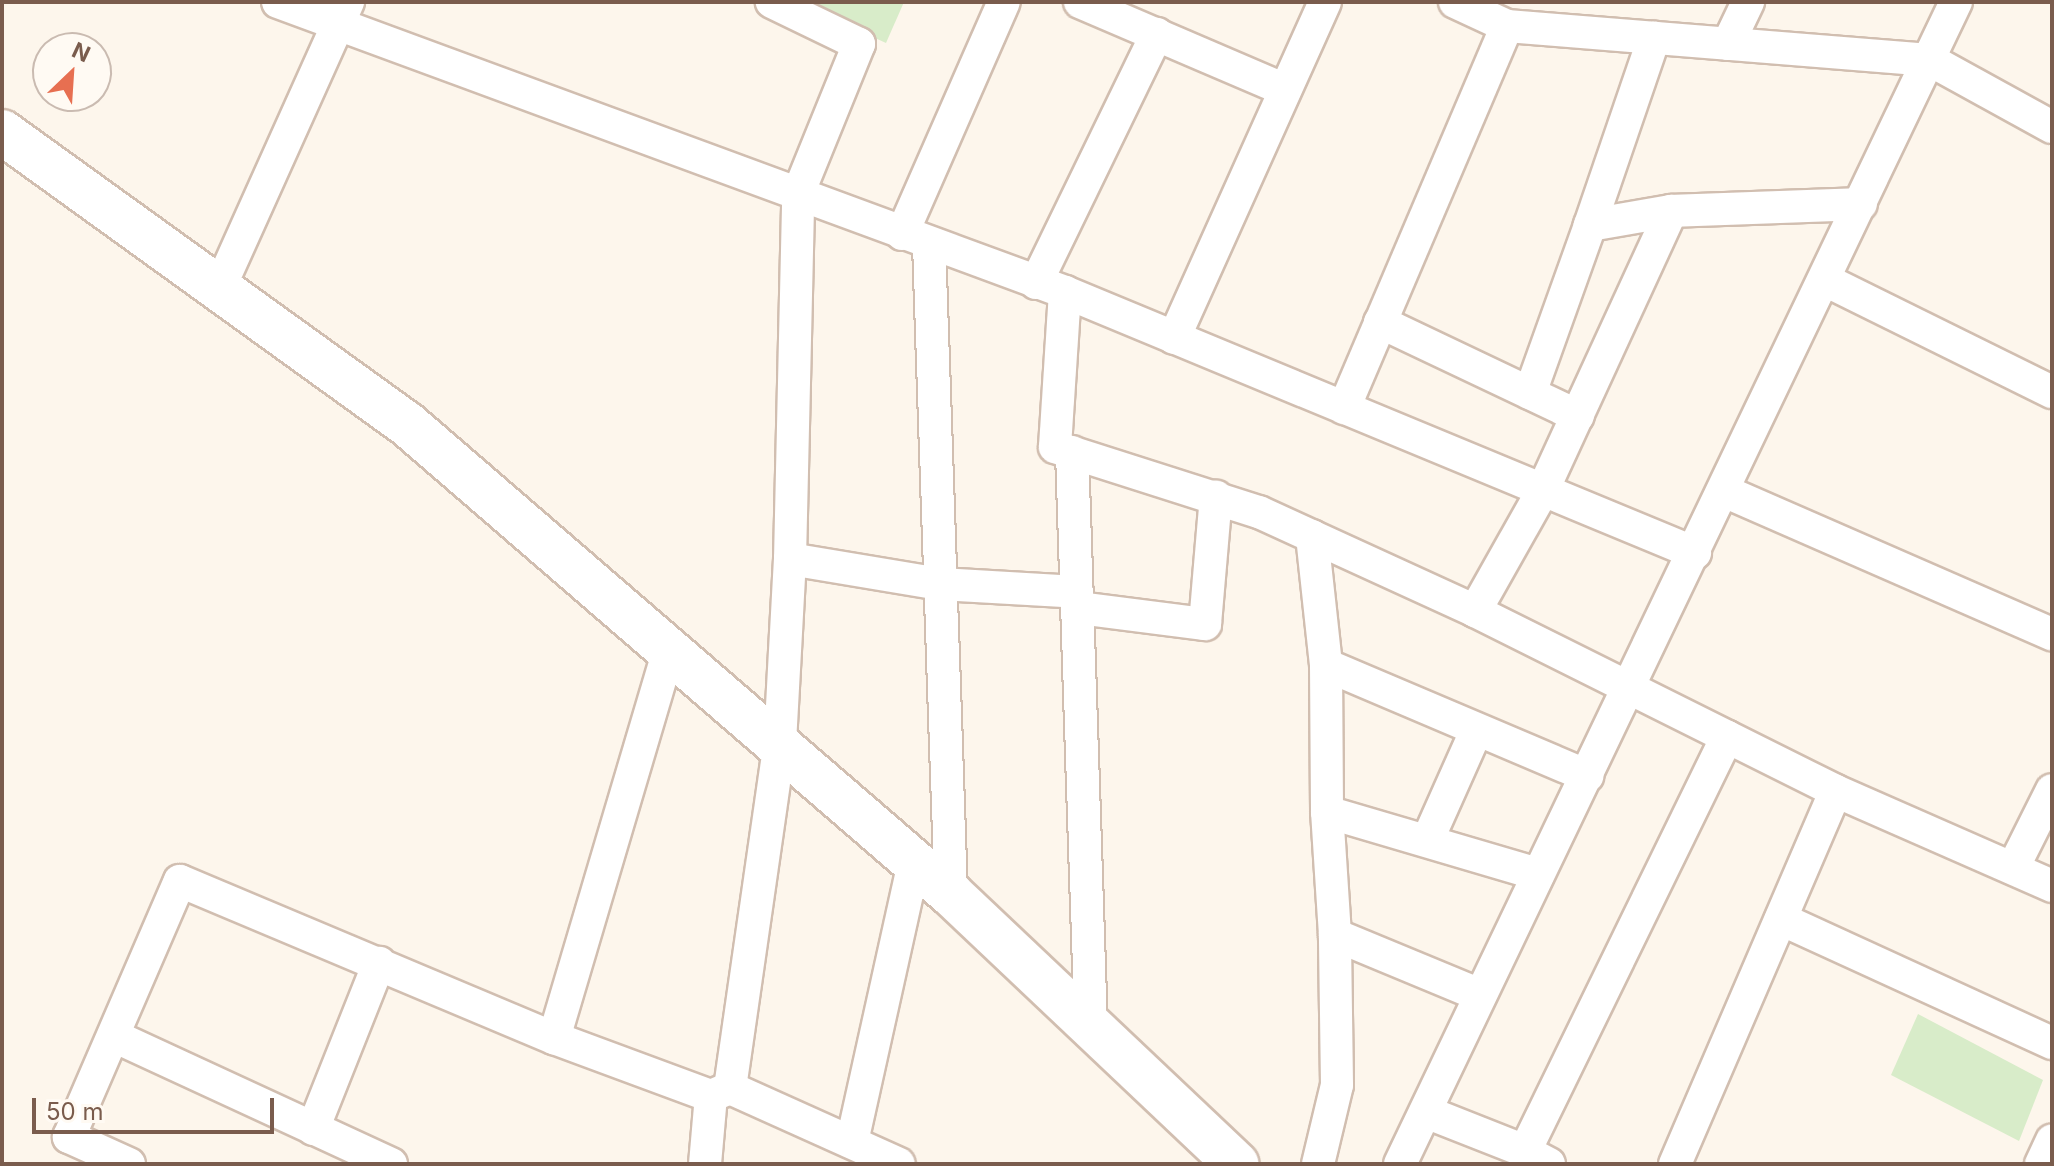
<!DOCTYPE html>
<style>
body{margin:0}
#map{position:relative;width:2054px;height:1166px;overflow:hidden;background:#fdf6ec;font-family:Inter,sans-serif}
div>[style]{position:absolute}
.green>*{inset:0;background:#d8ecc9}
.roads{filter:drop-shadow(2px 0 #d1beb0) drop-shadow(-2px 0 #d1beb0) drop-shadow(0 2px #d1beb0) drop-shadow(0 -2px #d1beb0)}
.street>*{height:32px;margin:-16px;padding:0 16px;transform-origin:16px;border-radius:16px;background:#fff}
.secondary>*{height:44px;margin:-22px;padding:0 22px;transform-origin:22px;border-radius:22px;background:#fff}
span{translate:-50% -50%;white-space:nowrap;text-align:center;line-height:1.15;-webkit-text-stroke:6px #fffaf3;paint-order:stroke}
.frame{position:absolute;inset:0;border:4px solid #7a5c4d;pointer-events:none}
.north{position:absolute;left:32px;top:32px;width:80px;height:80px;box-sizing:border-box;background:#fffaf3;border:2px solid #cabbb1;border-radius:50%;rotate:25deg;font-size:22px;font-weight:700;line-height:32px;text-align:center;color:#7a5c4d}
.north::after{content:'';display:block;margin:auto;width:28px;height:36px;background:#e76f51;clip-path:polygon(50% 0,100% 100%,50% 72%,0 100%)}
.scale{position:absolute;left:32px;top:1098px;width:242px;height:36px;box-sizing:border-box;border:4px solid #7a5c4d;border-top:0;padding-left:10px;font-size:24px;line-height:28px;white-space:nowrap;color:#7a5c4d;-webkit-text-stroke:6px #fffaf3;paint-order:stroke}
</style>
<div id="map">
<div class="green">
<i style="clip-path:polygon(796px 2px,904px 2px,886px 43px)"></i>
<i style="clip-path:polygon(1918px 1014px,2043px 1080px,2019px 1141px,1891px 1075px)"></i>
</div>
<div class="roads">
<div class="street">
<i style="left:278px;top:2px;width:839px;rotate:20.23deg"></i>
<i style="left:1065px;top:292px;width:682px;rotate:22.5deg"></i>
<i style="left:1080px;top:2px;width:223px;rotate:23.2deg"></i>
<i style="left:1455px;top:2px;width:57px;rotate:24.8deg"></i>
<i style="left:1507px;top:26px;width:424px;rotate:4.6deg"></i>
<i style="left:1930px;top:60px;width:139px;rotate:28.8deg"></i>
<i style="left:1728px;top:44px;width:47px;rotate:-64.5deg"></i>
<i style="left:1590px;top:225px;width:198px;rotate:-71.1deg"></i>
<i style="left:902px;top:234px;width:253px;rotate:-66.3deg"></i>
<i style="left:929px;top:244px;width:650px;rotate:88.06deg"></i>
<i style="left:1825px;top:280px;width:253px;rotate:26.3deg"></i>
<i style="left:1036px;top:283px;width:277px;rotate:-64.1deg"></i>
<i style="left:219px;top:289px;width:315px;rotate:-65.8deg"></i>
<i style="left:1065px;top:292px;width:155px;rotate:93.7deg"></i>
<i style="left:1055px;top:447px;width:214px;rotate:17.7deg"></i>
<i style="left:1259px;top:512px;width:238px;rotate:24.6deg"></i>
<i style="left:1475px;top:611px;width:403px;rotate:26.5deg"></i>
<i style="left:1380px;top:322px;width:219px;rotate:25.4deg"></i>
<i style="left:1174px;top:338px;width:368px;rotate:-65.8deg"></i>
<i style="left:1530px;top:393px;width:178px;rotate:-70.3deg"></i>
<i style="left:1590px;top:225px;width:82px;rotate:-9.8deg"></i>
<i style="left:1344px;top:408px;width:415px;rotate:-66.9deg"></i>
<i style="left:1072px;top:452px;width:575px;rotate:88.11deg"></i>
<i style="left:1724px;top:491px;width:358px;rotate:23.6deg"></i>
<i style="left:1312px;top:536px;width:130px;rotate:83.8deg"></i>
<i style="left:1326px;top:665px;width:284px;rotate:23deg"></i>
<i style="left:790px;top:559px;width:152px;rotate:9.5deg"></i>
<i style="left:940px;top:584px;width:137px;rotate:3.3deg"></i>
<i style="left:1078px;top:608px;width:128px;rotate:7.2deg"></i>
<i style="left:1205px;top:624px;width:128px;rotate:-85.1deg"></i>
<i style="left:1475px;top:611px;width:137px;rotate:-60.6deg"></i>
<i style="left:1542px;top:492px;width:309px;rotate:-65.3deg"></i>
<i style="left:1671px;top:211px;width:190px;rotate:-2.1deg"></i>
<i style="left:1326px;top:665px;width:147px;rotate:89.6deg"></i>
<i style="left:1428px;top:839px;width:118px;rotate:-66deg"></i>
<i style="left:2013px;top:868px;width:87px;rotate:-63.4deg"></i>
<i style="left:1781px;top:919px;width:298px;rotate:24.6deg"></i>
<i style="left:1480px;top:995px;width:157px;rotate:-157.5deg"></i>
<i style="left:1335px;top:935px;width:123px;rotate:-93.7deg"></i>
<i style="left:1327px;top:812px;width:220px;rotate:16.4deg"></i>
<i style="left:116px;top:1037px;width:303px;rotate:24.8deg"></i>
<i style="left:554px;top:1038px;width:406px;rotate:-73.5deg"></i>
<i style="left:730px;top:1088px;width:185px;rotate:24.2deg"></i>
<i style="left:1426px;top:1112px;width:106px;rotate:21.5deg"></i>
<i style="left:313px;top:1129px;width:179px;rotate:-68.3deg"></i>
<i style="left:852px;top:1142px;width:286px;rotate:-77.5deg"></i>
<i style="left:129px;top:1164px;width:66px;rotate:-155.8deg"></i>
<i style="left:69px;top:1137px;width:279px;rotate:-66.6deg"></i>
<i style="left:180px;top:881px;width:406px;rotate:22.8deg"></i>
<i style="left:554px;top:1038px;width:167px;rotate:20.3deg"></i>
<i style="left:711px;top:1096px;width:21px;rotate:-23deg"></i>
<i style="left:730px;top:1088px;width:349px;rotate:-81.8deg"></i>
<i style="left:780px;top:743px;width:184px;rotate:-86.9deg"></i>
<i style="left:790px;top:559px;width:365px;rotate:-88.7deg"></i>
<i style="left:798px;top:194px;width:162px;rotate:-67.9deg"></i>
<i style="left:859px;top:44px;width:97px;rotate:-154.2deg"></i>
<i style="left:705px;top:1164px;width:68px;rotate:-85deg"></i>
<i style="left:1318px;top:1164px;width:81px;rotate:-76.5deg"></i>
<i style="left:1337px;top:1085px;width:150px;rotate:-90.8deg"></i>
<i style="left:1400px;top:1164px;width:1288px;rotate:-64.43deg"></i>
<i style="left:1549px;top:1164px;width:27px;rotate:-152deg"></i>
<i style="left:1525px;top:1151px;width:461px;rotate:-64deg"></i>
<i style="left:1675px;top:1164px;width:406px;rotate:-66.7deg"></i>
<i style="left:1836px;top:791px;width:236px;rotate:23.7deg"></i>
<i style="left:2041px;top:1164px;width:26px;rotate:-65deg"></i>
</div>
<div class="secondary">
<i style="left:2px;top:132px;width:499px;rotate:35.8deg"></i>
<i style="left:407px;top:424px;width:719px;rotate:40.83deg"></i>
<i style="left:951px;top:894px;width:393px;rotate:43.4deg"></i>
</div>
</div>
<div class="frame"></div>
<div class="north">N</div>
<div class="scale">50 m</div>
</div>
